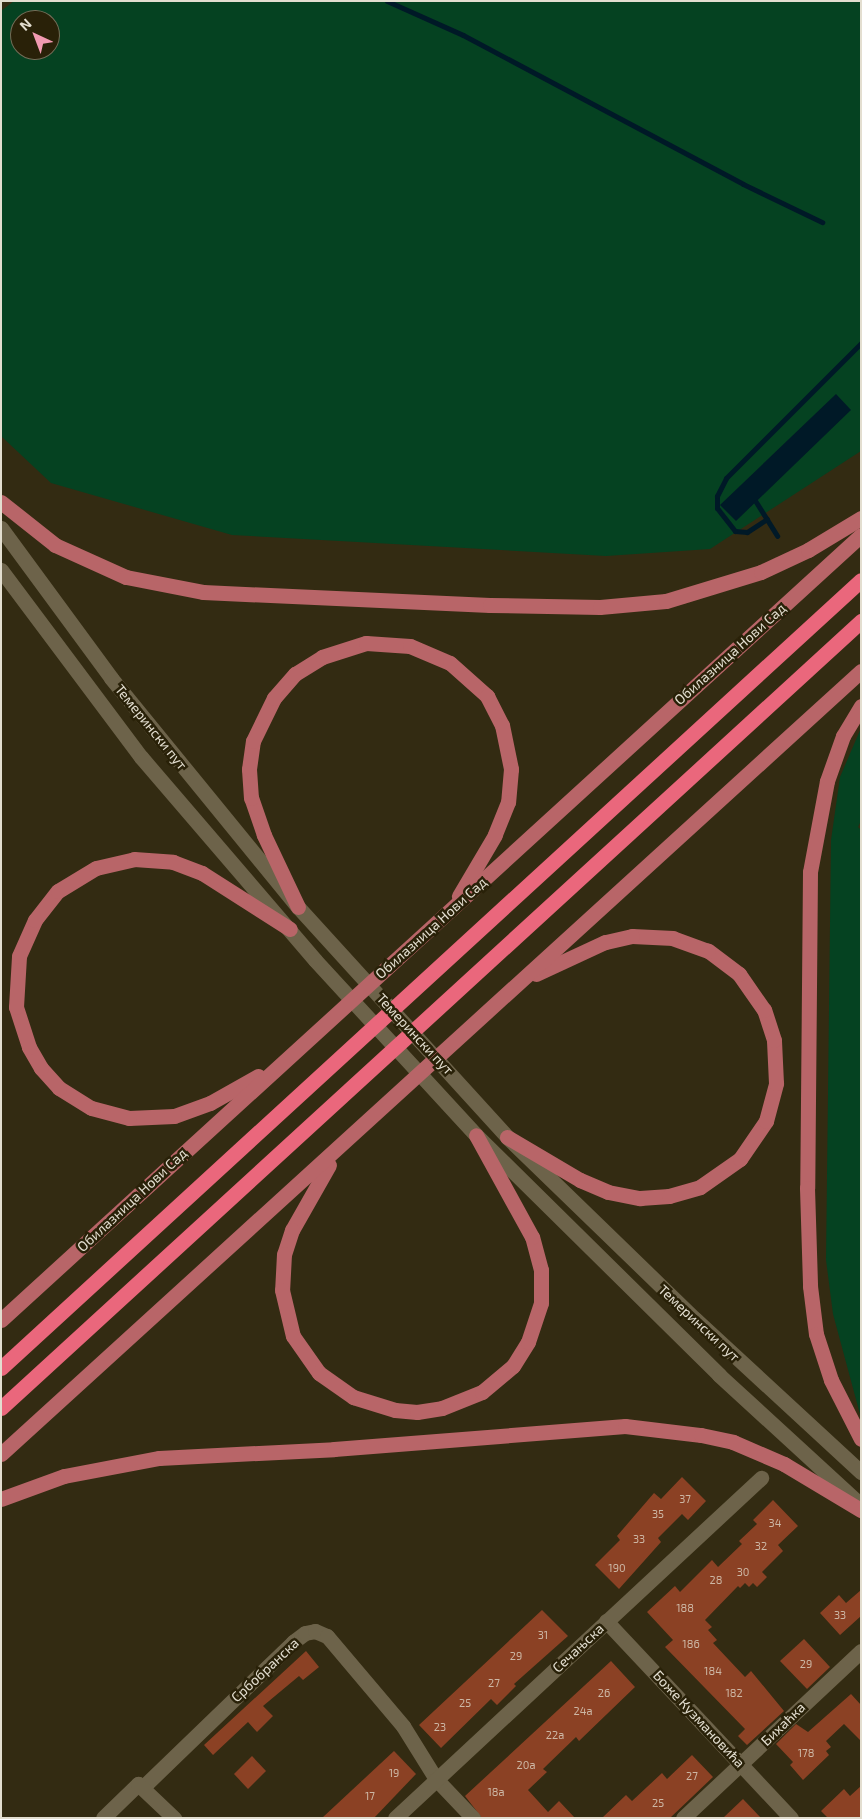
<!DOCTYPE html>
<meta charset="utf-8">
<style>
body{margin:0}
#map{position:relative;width:862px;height:1819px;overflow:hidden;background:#332b12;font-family:"Exo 2",sans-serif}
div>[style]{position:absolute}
.green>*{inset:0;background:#054221}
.water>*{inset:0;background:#001927}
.stream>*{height:5px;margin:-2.5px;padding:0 2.5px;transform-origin:2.5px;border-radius:2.5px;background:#001927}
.building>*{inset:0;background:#8b4124}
.street>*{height:15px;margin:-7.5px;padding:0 7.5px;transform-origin:7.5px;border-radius:7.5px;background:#6d634a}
.secondary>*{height:15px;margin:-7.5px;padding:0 7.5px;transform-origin:7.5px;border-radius:7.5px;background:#6d634a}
.primary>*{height:15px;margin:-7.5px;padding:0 7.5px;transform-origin:7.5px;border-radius:7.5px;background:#b86568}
.highway>*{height:15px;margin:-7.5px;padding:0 7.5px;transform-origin:7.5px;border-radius:7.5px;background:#ea677c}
span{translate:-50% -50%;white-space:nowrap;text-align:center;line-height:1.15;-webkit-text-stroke:5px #292108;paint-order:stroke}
.number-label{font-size:11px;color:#cdb7a5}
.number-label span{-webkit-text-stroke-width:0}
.street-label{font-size:14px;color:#e3ded0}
.frame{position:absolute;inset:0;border:2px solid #e3ded0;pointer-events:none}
.north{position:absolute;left:10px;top:10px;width:50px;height:50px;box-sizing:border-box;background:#292108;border:1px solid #736d58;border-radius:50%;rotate:317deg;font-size:14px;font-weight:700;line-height:20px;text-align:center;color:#e3ded0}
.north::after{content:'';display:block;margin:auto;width:18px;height:22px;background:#f19ab1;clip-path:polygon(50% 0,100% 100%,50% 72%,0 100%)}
</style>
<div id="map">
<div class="green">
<i style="clip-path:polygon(evenodd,14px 1px,861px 1px,861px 451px,710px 549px,606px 556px,232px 535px,51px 483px,1px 436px,1px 11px,14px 1px,20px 20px,50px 20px,50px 50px,20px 50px,20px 20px)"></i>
<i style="clip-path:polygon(861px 728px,861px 821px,858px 827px,861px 830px,861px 1418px,833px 1314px,826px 1260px,831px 840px,840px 777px)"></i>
</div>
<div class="water">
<i style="clip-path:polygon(836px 394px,851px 410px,736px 521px,720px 505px)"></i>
</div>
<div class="stream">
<i style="left:387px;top:1px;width:83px;rotate:24.1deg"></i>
<i style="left:463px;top:35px;width:317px;rotate:28deg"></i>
<i style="left:743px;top:184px;width:88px;rotate:25.7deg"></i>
<i style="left:756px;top:502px;width:40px;rotate:58deg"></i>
<i style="left:767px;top:519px;width:24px;rotate:147deg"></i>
<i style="left:747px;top:532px;width:12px;rotate:-175deg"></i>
<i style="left:735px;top:531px;width:29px;rotate:-128deg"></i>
<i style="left:717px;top:508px;width:12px;rotate:-90deg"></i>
<i style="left:717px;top:496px;width:20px;rotate:-63deg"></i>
<i style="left:726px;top:478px;width:191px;rotate:-45deg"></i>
</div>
<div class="building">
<i style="clip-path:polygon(682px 1477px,706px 1501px,688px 1520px,682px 1514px,658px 1538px,661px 1542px,619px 1589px,595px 1565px,620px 1540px,617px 1536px,654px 1493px,661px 1499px)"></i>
<i style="clip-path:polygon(773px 1500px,798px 1526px,778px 1545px,783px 1551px,762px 1572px,767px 1577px,757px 1587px,753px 1583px,749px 1587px,745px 1583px,740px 1588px,738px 1586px,705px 1620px,712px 1627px,708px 1630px,717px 1640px,713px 1643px,745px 1677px,751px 1671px,784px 1711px,747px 1745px,738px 1736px,745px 1729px,665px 1647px,673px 1640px,647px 1612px,675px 1586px,680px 1592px,712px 1560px,718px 1567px,742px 1544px,739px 1541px,757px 1524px,753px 1520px)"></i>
<i style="clip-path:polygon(861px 1590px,861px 1616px,840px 1635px,820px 1613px,839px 1595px,846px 1603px)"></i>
<i style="clip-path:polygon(542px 1610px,568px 1636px,514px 1684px,516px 1686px,497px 1705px,491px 1699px,441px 1748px,419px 1725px)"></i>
<i style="clip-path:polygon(804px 1639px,830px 1667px,807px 1689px,780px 1661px)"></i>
<i style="clip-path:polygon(306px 1651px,319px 1667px,303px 1680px,299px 1676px,263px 1706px,273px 1716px,257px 1732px,248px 1722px,213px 1755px,204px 1745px)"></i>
<i style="clip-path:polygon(611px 1661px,635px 1687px,579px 1741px,576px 1737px,543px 1769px,547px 1772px,528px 1790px,548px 1812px,559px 1801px,575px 1818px,482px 1818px,465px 1796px)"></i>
<i style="clip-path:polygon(851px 1694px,861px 1705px,861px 1741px,844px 1724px,826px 1741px,831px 1747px,826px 1751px,829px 1755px,803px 1780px,790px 1765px,793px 1762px,776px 1744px,796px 1724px,808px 1732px)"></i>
<i style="clip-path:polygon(394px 1751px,416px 1774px,374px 1818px,322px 1818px)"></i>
<i style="clip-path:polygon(692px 1755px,713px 1777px,670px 1818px,602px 1818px,626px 1795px,632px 1801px,662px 1773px,667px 1779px)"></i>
<i style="clip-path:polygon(252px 1756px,266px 1771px,248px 1789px,234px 1774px)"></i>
<i style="clip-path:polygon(861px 1786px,861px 1818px,828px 1818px,821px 1811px,844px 1789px,850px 1796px)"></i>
<i style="clip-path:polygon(743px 1799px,761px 1818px,723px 1818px)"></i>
</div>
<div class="street">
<i style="left:606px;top:1621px;width:270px;rotate:46.8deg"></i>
<i style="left:143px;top:1787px;width:209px;rotate:-44deg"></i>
<i style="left:293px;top:1642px;width:15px;rotate:-37deg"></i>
<i style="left:305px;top:1633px;width:10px;rotate:-11deg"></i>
<i style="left:315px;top:1631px;width:13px;rotate:23deg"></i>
<i style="left:327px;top:1636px;width:118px;rotate:49.8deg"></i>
<i style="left:403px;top:1726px;width:62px;rotate:58.1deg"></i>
<i style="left:436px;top:1779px;width:54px;rotate:46.5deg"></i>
<i style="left:103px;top:1818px;width:49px;rotate:-44.2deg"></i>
<i style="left:138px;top:1784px;width:50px;rotate:43.4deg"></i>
<i style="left:395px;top:1818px;width:500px;rotate:-42.9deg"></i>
<i style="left:683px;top:1818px;width:244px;rotate:-43.2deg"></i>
</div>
<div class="secondary">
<i style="left:1px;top:528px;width:186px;rotate:53.7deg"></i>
<i style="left:111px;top:678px;width:296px;rotate:50.8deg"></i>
<i style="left:298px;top:907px;width:311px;rotate:47.7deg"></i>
<i style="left:507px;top:1137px;width:262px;rotate:44.1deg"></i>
<i style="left:695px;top:1319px;width:226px;rotate:42.7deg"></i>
<i style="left:1px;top:570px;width:234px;rotate:53.2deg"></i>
<i style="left:141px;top:757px;width:267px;rotate:49.4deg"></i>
<i style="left:315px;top:960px;width:238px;rotate:47.4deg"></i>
<i style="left:476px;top:1135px;width:342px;rotate:44.6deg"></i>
<i style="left:719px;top:1375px;width:193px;rotate:42.5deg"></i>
</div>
<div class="primary">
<i style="left:1px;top:502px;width:69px;rotate:38.5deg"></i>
<i style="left:55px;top:545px;width:78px;rotate:24.3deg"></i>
<i style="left:126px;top:577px;width:78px;rotate:11deg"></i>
<i style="left:203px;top:592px;width:287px;rotate:2.6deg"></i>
<i style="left:490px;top:605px;width:110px;rotate:1deg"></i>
<i style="left:600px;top:607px;width:66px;rotate:-5.2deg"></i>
<i style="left:666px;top:601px;width:99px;rotate:-17deg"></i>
<i style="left:761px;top:572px;width:52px;rotate:-25.1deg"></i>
<i style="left:808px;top:550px;width:62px;rotate:-31.1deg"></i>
<i style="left:861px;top:706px;width:35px;rotate:121deg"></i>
<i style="left:843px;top:736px;width:48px;rotate:109.6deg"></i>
<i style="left:827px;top:781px;width:93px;rotate:100.6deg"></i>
<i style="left:810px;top:872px;width:316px;rotate:90.5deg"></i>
<i style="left:807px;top:1188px;width:98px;rotate:88.2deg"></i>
<i style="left:810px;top:1286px;width:48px;rotate:82.9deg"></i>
<i style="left:816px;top:1334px;width:48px;rotate:71.9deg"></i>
<i style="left:831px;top:1380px;width:66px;rotate:63deg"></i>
<i style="left:298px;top:907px;width:80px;rotate:-115.3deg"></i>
<i style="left:264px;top:835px;width:39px;rotate:-109deg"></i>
<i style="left:251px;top:798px;width:29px;rotate:-94deg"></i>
<i style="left:249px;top:769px;width:28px;rotate:-82deg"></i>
<i style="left:253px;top:741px;width:48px;rotate:-64deg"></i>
<i style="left:274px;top:698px;width:32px;rotate:-49deg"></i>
<i style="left:295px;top:674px;width:32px;rotate:-32deg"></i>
<i style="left:322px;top:657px;width:46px;rotate:-17.7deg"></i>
<i style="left:366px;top:643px;width:44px;rotate:3.9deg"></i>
<i style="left:410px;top:646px;width:43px;rotate:23deg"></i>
<i style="left:450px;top:663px;width:50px;rotate:41.7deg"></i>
<i style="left:487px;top:696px;width:33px;rotate:63deg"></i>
<i style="left:502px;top:725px;width:45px;rotate:78.4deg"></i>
<i style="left:511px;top:769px;width:33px;rotate:95deg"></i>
<i style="left:508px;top:802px;width:35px;rotate:112deg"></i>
<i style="left:495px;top:835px;width:71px;rotate:120.5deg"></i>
<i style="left:258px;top:1076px;width:55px;rotate:150.6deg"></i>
<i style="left:210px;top:1103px;width:38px;rotate:160deg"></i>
<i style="left:174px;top:1116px;width:45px;rotate:177.5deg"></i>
<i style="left:129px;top:1118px;width:39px;rotate:-165deg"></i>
<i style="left:91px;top:1108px;width:38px;rotate:-148deg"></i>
<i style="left:59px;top:1088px;width:27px;rotate:-132deg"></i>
<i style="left:41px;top:1068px;width:24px;rotate:-120deg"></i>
<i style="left:29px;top:1047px;width:42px;rotate:-108deg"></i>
<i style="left:16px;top:1007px;width:51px;rotate:-86.6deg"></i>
<i style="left:19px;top:956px;width:39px;rotate:-66deg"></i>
<i style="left:35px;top:920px;width:37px;rotate:-52deg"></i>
<i style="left:58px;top:891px;width:44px;rotate:-31.2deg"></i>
<i style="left:96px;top:868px;width:39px;rotate:-13deg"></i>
<i style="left:134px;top:859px;width:39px;rotate:4deg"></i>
<i style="left:173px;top:862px;width:31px;rotate:21deg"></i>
<i style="left:202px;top:873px;width:104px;rotate:32.5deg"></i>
<i style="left:507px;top:1137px;width:85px;rotate:30.5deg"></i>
<i style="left:580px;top:1180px;width:30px;rotate:23deg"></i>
<i style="left:608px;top:1192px;width:33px;rotate:11deg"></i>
<i style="left:640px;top:1198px;width:29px;rotate:-4deg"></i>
<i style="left:669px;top:1196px;width:32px;rotate:-16deg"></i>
<i style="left:700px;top:1187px;width:49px;rotate:-35deg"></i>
<i style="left:740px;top:1159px;width:46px;rotate:-55.6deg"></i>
<i style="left:766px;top:1121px;width:39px;rotate:-75deg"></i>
<i style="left:776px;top:1083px;width:43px;rotate:-92.7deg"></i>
<i style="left:774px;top:1040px;width:32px;rotate:-108deg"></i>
<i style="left:764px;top:1010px;width:44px;rotate:-124.8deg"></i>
<i style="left:739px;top:974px;width:39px;rotate:-143deg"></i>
<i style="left:708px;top:951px;width:37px;rotate:-160deg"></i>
<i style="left:673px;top:938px;width:41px;rotate:-177.2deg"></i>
<i style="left:632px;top:936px;width:28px;rotate:167deg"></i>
<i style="left:605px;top:942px;width:76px;rotate:155.1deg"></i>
<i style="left:329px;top:1165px;width:75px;rotate:119.6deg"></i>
<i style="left:292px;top:1230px;width:25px;rotate:108deg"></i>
<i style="left:284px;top:1254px;width:36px;rotate:93deg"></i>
<i style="left:282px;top:1290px;width:47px;rotate:76.6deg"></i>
<i style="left:293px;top:1336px;width:45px;rotate:54.9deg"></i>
<i style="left:319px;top:1373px;width:42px;rotate:35.2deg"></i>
<i style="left:353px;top:1397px;width:44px;rotate:17.2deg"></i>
<i style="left:395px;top:1410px;width:22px;rotate:5deg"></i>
<i style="left:417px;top:1412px;width:25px;rotate:-9deg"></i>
<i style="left:442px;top:1408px;width:43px;rotate:-21.8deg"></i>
<i style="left:482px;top:1392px;width:40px;rotate:-40deg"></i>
<i style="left:513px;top:1366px;width:28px;rotate:-58deg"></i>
<i style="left:528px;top:1342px;width:41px;rotate:-71.6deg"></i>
<i style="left:541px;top:1303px;width:33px;rotate:-90deg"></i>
<i style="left:541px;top:1270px;width:34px;rotate:-105deg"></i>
<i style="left:532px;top:1237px;width:116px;rotate:-118.8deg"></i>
<i style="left:1px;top:1320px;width:1164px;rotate:-42.39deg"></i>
<i style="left:1px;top:1454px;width:1163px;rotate:-42.32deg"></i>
<i style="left:1px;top:1499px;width:67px;rotate:-20.1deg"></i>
<i style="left:64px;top:1476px;width:97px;rotate:-10.7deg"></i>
<i style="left:159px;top:1458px;width:175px;rotate:-2.9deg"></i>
<i style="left:334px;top:1449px;width:292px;rotate:-4.5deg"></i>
<i style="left:625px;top:1426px;width:77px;rotate:6.8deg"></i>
<i style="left:701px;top:1435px;width:33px;rotate:12deg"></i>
<i style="left:733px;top:1442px;width:56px;rotate:23.3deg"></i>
<i style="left:784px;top:1464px;width:90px;rotate:30.9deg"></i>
</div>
<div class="highway">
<i style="left:1px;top:1368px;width:1166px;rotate:-42.5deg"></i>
<i style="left:1px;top:1408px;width:1166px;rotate:-42.46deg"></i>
</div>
<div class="number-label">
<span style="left:685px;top:1499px">37</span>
<span style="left:658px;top:1514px">35</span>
<span style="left:775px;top:1523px">34</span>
<span style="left:639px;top:1539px">33</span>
<span style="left:761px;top:1546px">32</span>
<span style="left:617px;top:1568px">190</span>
<span style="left:743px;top:1572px">30</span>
<span style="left:716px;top:1580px">28</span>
<span style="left:685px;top:1608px">188</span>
<span style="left:840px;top:1615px">33</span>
<span style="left:543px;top:1635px">31</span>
<span style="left:691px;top:1644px">186</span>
<span style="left:516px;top:1656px">29</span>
<span style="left:806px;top:1664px">29</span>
<span style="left:713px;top:1671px">184</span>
<span style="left:494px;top:1683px">27</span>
<span style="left:604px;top:1693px">26</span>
<span style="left:734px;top:1693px">182</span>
<span style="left:465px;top:1703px">25</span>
<span style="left:583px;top:1711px">24a</span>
<span style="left:440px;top:1727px">23</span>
<span style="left:555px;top:1735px">22a</span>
<span style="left:806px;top:1753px">178</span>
<span style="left:526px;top:1765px">20a</span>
<span style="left:394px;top:1773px">19</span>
<span style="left:692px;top:1776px">27</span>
<span style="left:496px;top:1792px">18a</span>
<span style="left:370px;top:1796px">17</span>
<span style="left:658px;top:1803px">25</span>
</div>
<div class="street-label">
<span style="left:730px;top:654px;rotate:-42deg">Обилазница Нови Сад</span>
<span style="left:151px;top:727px;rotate:51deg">Темерински пут</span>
<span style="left:431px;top:928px;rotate:-42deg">Обилазница Нови Сад</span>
<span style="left:415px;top:1034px;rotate:47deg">Темерински пут</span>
<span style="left:132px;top:1200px;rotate:-43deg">Обилазница Нови Сад</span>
<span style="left:699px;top:1323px;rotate:43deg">Темерински пут</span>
<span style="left:578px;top:1648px;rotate:-43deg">Сечањска</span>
<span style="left:265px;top:1670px;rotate:-43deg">Србобранска</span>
<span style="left:699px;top:1719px;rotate:47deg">Боже Кузмановића</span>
<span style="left:783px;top:1724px;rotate:-44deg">Бихаћка</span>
</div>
<div class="frame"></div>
<div class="north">N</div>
</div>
